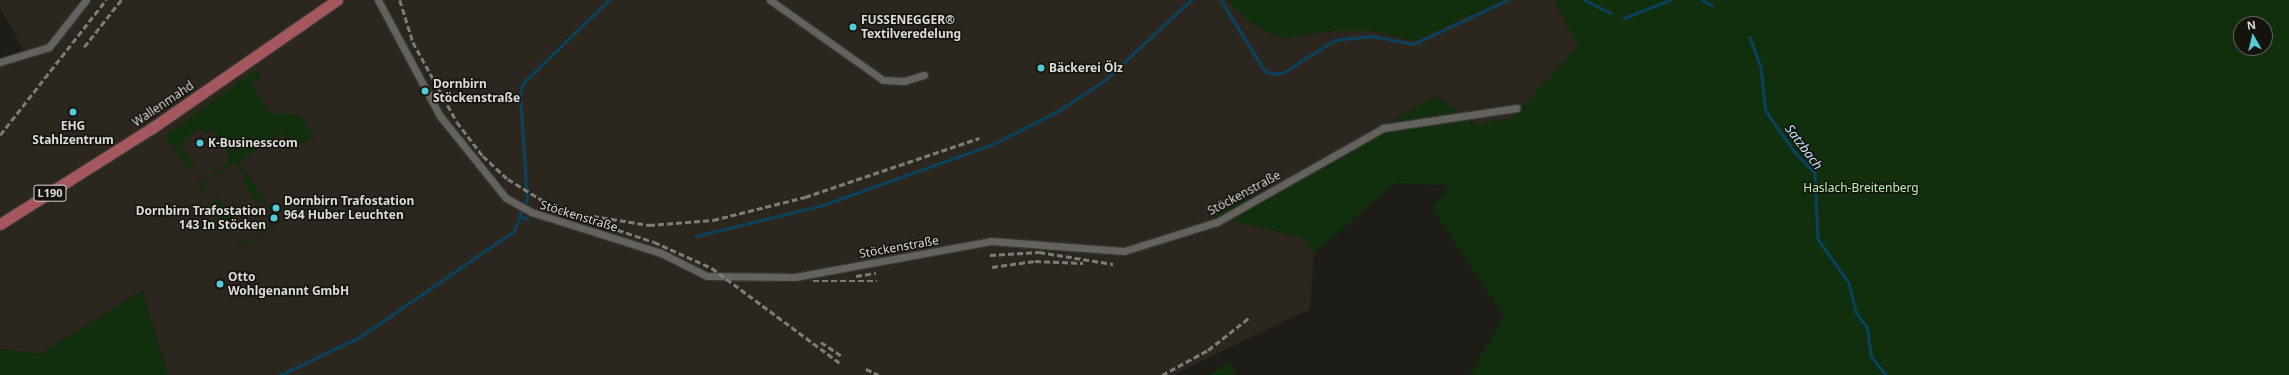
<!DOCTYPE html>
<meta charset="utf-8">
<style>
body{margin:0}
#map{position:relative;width:2289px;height:375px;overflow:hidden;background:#1e1c17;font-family:"Noto Sans",sans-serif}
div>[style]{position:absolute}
.built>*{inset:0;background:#2c271e}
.green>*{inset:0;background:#112f0d}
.stream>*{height:2.5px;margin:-1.25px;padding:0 1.25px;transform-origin:1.25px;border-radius:1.25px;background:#0a425e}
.roads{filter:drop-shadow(1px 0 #373633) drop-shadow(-1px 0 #373633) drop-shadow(0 1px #373633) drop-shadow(0 -1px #373633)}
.street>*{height:7px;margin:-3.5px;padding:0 3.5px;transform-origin:3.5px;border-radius:3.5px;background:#64625c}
.primary>*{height:11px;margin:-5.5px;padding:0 5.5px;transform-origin:5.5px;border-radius:5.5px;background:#a4585e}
.rail>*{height:2.5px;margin-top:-1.25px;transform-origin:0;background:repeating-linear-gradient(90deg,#7e7c78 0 6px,transparent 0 9px)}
.dots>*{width:11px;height:11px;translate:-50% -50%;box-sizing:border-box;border:2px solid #15130e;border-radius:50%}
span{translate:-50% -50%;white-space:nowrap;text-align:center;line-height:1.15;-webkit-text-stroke:3px #15130e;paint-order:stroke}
.shield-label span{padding:1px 3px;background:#15130e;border:1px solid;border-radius:3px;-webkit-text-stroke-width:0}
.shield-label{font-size:11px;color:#dddbd8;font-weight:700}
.poi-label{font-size:12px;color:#dddbd8;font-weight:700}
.left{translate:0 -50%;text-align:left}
.right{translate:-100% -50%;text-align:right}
.street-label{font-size:12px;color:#dddbd8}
.park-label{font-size:12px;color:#baf1b2}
.water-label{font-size:13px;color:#c3e0f4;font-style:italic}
.north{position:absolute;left:2233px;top:16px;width:40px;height:40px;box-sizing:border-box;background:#15130e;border:1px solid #65635f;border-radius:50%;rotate:352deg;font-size:11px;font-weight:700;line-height:16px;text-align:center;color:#dddbd8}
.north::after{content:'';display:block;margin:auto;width:14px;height:18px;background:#52cbd9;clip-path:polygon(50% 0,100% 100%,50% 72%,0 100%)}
</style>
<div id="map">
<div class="built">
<i style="clip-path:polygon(0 0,1227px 0,1248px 21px,1281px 39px,1332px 31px,1373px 31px,1414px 41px,1503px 0,1554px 0,1579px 46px,1516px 117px,1478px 125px,1437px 96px,1284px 181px,1211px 215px,1301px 237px,1314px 253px,1310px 309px,1173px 375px,168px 375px,142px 291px,40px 354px,0 349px,0 66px,29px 59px,0 8px)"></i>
</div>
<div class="green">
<i style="clip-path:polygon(1227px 0,1503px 0,1414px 41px,1373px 31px,1332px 31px,1281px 39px,1248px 21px)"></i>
<i style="clip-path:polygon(evenodd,1554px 0,2289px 0,2289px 375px,1470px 375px,1504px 316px,1432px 207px,1451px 186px,1395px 183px,1314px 253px,1301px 237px,1210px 216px,1284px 181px,1437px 96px,1477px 125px,1512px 118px,1578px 46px,1554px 0,2241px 24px,2265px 24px,2265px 48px,2241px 48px,2241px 24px)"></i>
<i style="clip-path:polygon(256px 70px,261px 77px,251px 84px,270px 113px,300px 115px,314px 137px,292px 148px,282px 133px,239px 162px,280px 222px,251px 243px,246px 244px,236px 240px,250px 242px,278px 220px,262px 200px,257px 203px,242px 181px,246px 176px,235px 162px,202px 185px,206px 191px,202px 192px,198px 179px,201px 183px,228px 164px,226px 159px,231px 155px,213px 129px,204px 133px,198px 128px,180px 145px,194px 165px,190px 172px,165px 136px)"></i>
<i style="clip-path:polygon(218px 198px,233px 219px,227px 227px,210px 203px)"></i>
<i style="clip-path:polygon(142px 291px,168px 375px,0 375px,0 349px,40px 354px)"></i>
<i style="clip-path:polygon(1230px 361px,1236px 375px,1208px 375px,1221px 368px)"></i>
</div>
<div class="stream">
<i style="left:1221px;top:0;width:84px;rotate:58.2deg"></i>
<i style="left:1265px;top:71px;width:10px;rotate:17deg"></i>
<i style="left:1275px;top:74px;width:9px;rotate:-13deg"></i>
<i style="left:1284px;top:72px;width:60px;rotate:-32.1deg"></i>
<i style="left:1335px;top:40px;width:37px;rotate:-6deg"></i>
<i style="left:1372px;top:36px;width:43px;rotate:10.8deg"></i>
<i style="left:1414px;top:44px;width:103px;rotate:-25.3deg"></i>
<i style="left:1585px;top:0;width:28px;rotate:27deg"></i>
<i style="left:1702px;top:0;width:11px;rotate:27deg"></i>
<i style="left:1624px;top:18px;width:49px;rotate:-21.4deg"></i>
<i style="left:1750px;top:37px;width:33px;rotate:70deg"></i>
<i style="left:1761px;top:68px;width:43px;rotate:83.4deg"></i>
<i style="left:1766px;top:111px;width:49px;rotate:55deg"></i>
<i style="left:1794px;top:151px;width:30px;rotate:46deg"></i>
<i style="left:1815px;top:173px;width:66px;rotate:87.4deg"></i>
<i style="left:1818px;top:239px;width:54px;rotate:54.8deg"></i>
<i style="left:1849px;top:283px;width:30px;rotate:76deg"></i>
<i style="left:1856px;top:312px;width:19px;rotate:54deg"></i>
<i style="left:1867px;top:327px;width:30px;rotate:81deg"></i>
<i style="left:1872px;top:357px;width:23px;rotate:52deg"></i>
<i style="left:522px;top:217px;width:6px;rotate:18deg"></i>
<i style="left:696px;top:236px;width:131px;rotate:-13.7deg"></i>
<i style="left:823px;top:205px;width:178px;rotate:-19.7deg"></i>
<i style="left:991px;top:145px;width:77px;rotate:-26.9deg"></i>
<i style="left:1060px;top:110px;width:53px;rotate:-33.4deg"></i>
<i style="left:1104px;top:81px;width:119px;rotate:-43deg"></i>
<i style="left:280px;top:375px;width:86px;rotate:-25.4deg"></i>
<i style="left:358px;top:338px;width:189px;rotate:-34.4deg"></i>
<i style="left:514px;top:231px;width:35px;rotate:-68deg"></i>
<i style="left:527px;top:199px;width:104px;rotate:-93.9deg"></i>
<i style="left:520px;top:95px;width:12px;rotate:-76deg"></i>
<i style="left:523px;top:83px;width:120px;rotate:-44deg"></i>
</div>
<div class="roads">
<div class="street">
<i style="left:378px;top:0;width:132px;rotate:61.9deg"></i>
<i style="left:440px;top:116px;width:105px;rotate:51.2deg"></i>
<i style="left:506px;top:198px;width:29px;rotate:29deg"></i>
<i style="left:531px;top:212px;width:136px;rotate:17.5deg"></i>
<i style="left:661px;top:253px;width:51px;rotate:26.6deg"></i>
<i style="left:707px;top:276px;width:88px;rotate:0.7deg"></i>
<i style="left:795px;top:277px;width:199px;rotate:-10.4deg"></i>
<i style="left:991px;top:241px;width:133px;rotate:4.3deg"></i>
<i style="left:1124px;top:251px;width:97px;rotate:-17.3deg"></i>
<i style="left:1217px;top:222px;width:191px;rotate:-29.5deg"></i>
<i style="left:1383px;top:128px;width:135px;rotate:-8.5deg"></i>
<i style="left:770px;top:0;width:138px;rotate:35.3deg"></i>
<i style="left:883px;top:80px;width:21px;rotate:3deg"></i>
<i style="left:904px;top:81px;width:21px;rotate:-17deg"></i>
<i style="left:0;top:62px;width:51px;rotate:-17deg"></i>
<i style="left:49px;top:47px;width:60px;rotate:-51.8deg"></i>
</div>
<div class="primary">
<i style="left:0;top:224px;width:180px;rotate:-32.3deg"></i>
<i style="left:152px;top:128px;width:225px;rotate:-34.7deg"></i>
</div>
</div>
<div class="rail">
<i style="left:400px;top:0;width:44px;rotate:72.8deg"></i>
<i style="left:413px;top:42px;width:91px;rotate:61.2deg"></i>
<i style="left:457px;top:122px;width:43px;rotate:52.6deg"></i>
<i style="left:483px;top:156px;width:34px;rotate:43deg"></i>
<i style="left:508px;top:179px;width:59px;rotate:31.8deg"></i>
<i style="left:558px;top:210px;width:101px;rotate:18.4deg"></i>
<i style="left:654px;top:242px;width:64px;rotate:24.1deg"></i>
<i style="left:712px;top:268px;width:159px;rotate:36.6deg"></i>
<i style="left:84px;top:47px;width:60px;rotate:-51.8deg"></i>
<i style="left:0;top:135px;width:172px;rotate:-51.9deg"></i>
<i style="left:593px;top:216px;width:57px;rotate:9.1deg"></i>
<i style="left:649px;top:225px;width:64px;rotate:-4.5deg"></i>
<i style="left:713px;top:220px;width:95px;rotate:-14deg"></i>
<i style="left:805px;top:197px;width:184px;rotate:-18.7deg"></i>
<i style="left:990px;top:255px;width:49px;rotate:-3.5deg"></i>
<i style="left:1039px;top:252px;width:75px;rotate:9.2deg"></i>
<i style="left:992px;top:267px;width:43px;rotate:-7.9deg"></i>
<i style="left:1035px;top:261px;width:48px;rotate:2.4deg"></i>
<i style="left:856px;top:276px;width:20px;rotate:-9deg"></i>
<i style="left:813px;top:281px;width:64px"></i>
<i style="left:821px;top:342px;width:27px;rotate:34deg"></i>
<i style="left:866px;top:369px;width:14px;rotate:25deg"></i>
<i style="left:1162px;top:375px;width:52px;rotate:-28.5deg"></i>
<i style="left:1208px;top:350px;width:53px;rotate:-38.2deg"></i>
</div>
<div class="dots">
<i style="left:853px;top:27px;background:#52cbd9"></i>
<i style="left:1041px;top:68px;background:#52cbd9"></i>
<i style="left:425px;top:91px;background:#52cbd9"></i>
<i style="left:73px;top:112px;background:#52cbd9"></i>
<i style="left:200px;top:143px;background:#52cbd9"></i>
<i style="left:276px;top:208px;background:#52cbd9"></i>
<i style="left:274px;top:218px;background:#52cbd9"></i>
<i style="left:220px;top:284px;background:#52cbd9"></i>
</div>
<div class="shield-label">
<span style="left:50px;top:193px">L190</span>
</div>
<div class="poi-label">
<span class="left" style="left:861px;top:27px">FUSSENEGGER®<br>Textilveredelung</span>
<span class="left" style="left:1049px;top:68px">Bäckerei Ölz</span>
<span class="left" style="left:433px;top:91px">Dornbirn<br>Stöckenstraße</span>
<span style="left:73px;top:133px">EHG<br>Stahlzentrum</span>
<span class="left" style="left:208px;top:143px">K-Businesscom</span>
<span class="left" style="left:284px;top:208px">Dornbirn Trafostation<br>964 Huber Leuchten</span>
<span class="right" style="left:266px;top:218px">Dornbirn Trafostation<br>143 In Stöcken</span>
<span class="left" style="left:228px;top:284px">Otto<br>Wohlgenannt GmbH</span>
</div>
<div class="street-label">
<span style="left:163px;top:104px;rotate:-34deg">Wallenmahd</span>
<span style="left:1244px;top:193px;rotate:-28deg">Stöckenstraße</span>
<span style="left:579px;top:216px;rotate:17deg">Stöckenstraße</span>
<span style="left:899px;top:247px;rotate:-10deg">Stöckenstraße</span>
</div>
<div class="park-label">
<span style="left:1861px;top:188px">Haslach-Breitenberg</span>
</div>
<div class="water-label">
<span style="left:1804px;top:147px;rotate:53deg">Satzbach</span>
</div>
<div class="north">N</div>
</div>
